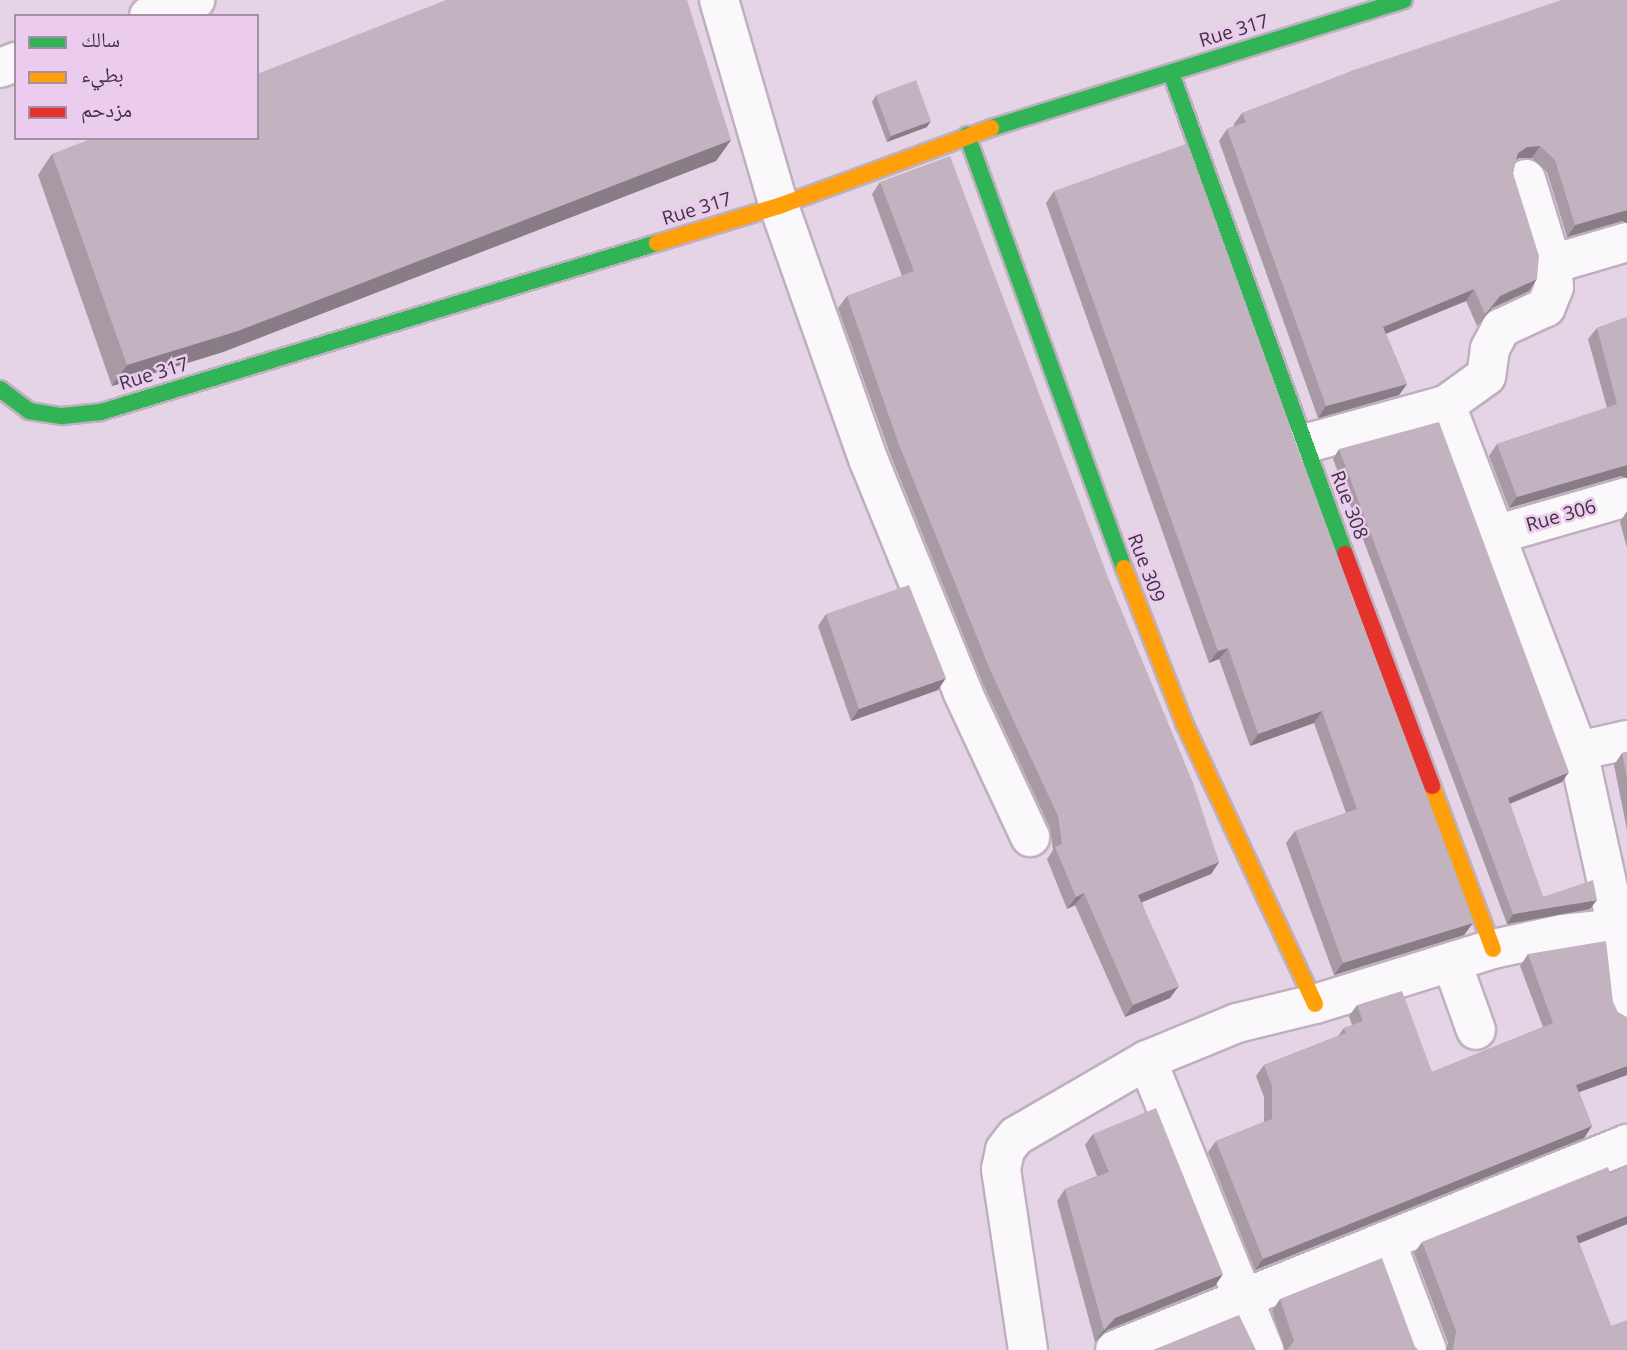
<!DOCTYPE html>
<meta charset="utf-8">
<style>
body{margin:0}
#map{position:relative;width:1627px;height:1350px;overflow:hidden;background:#e5d3e6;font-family:"Open Sans","Noto Naskh Arabic",sans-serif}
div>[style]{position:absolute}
.roads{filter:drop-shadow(2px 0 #beb0bf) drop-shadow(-2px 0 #beb0bf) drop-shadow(0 2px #beb0bf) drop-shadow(0 -2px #beb0bf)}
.street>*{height:38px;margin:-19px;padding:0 19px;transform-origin:19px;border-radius:19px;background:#fbf8fb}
.fast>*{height:16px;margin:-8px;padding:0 8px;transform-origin:8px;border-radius:8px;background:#30b455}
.slow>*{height:16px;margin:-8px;padding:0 8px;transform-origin:8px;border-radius:8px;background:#ff9f0a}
.jam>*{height:16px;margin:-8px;padding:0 8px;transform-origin:8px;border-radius:8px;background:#e5322d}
.wall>*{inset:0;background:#a89aa5}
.shaded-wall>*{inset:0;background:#887d86}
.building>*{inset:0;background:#c3b3c0}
span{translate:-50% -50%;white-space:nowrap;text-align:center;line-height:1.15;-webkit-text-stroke:5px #ebcbee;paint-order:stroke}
.street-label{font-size:19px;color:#3f3340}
.legend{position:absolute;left:14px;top:14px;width:245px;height:126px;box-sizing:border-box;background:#ebcbee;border:2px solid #a68ea8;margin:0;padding:9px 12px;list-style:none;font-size:21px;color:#3f3340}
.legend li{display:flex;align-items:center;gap:14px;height:35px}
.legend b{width:35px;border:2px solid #a68ea8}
</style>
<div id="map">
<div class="roads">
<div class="street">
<i style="left:719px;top:0;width:215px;rotate:73.8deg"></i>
<i style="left:779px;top:206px;width:270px;rotate:70.6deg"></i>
<i style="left:869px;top:461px;width:250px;rotate:67.9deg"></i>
<i style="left:963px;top:693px;width:159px;rotate:65deg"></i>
<i style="left:149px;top:16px;width:49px;rotate:-19.2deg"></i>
<i style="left:0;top:68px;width:17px;rotate:-21deg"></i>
<i style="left:1526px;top:179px;width:89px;rotate:73deg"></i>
<i style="left:1627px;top:242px;width:78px;rotate:163.7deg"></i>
<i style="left:1552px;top:264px;width:23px;rotate:85deg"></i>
<i style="left:1554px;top:287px;width:22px;rotate:112deg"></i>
<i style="left:1546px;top:307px;width:50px;rotate:155deg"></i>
<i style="left:1501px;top:328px;width:24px;rotate:118deg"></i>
<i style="left:1490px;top:349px;width:27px;rotate:98deg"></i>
<i style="left:1486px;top:376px;width:49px;rotate:144.1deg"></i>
<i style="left:1446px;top:405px;width:370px;rotate:69.1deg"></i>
<i style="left:1578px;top:751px;width:181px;rotate:77.6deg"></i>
<i style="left:1617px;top:928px;width:83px;rotate:83deg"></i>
<i style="left:1304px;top:444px;width:147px;rotate:-15.4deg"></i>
<i style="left:1495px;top:535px;width:137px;rotate:-16.1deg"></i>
<i style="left:1578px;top:751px;width:50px;rotate:-12.7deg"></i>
<i style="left:1452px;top:963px;width:71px;rotate:70.3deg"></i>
<i style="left:1147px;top:1060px;width:313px;rotate:68deg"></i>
<i style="left:1386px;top:1241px;width:116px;rotate:69.4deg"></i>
<i style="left:1028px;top:1350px;width:183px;rotate:-98.5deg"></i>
<i style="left:1001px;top:1169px;width:19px;rotate:-78deg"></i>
<i style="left:1005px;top:1150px;width:18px;rotate:-52deg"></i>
<i style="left:1016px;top:1136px;width:151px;rotate:-30.1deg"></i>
<i style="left:1147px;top:1060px;width:97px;rotate:-22.3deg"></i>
<i style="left:1237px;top:1023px;width:80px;rotate:-13.7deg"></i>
<i style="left:1315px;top:1004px;width:186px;rotate:-17.2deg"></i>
<i style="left:1493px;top:949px;width:72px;rotate:-12.1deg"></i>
<i style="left:1563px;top:934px;width:64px;rotate:-6.2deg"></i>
<i style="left:1115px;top:1350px;width:552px;rotate:-21.92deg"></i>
</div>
<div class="fast">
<i style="left:1171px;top:73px;width:512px;rotate:70.11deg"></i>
<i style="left:991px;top:128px;width:432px;rotate:-17.2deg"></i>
<i style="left:967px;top:135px;width:461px;rotate:70.1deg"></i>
<i style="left:0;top:389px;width:36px;rotate:37deg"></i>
<i style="left:29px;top:411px;width:33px;rotate:9deg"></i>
<i style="left:62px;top:416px;width:39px;rotate:-6deg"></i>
<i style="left:101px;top:412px;width:581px;rotate:-16.91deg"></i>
</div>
<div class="slow">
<i style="left:657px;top:243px;width:127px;rotate:-16.9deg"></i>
<i style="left:779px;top:206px;width:226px;rotate:-20.2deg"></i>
<i style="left:1124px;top:568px;width:166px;rotate:68.8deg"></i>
<i style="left:1184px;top:723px;width:310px;rotate:65deg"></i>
<i style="left:1432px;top:786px;width:174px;rotate:69.5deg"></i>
</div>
<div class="jam">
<i style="left:1345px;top:554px;width:248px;rotate:69.4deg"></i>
</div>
</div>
<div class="wall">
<i style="clip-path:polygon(1562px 0,1622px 221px,1567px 237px,1547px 172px,1532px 158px,1519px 158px,1516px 160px,1513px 173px,1529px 291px,1492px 308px,1477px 326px,1466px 301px,1386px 334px,1407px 384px,1399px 395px,1318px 418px,1219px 141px,1227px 129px,1234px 126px,1234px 124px,1242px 113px)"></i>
<i style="clip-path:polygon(876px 95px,927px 127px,887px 142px,872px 102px)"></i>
<i style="clip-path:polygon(731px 140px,716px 161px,223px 352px,112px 386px,38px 175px,52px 154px)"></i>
<i style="clip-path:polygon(880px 182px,1110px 583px,1219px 862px,1211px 874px,1142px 902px,1170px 998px,1125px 1017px,1075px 905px,1067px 909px,1047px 859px,1053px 850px,1050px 828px,983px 684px,890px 454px,838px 308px,847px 296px,902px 276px,872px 194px)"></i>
<i style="clip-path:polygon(1054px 191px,1473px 923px,1464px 935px,1334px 975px,1286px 843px,1295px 831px,1346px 813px,1314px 723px,1250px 746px,1219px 659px,1209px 663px,1046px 203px)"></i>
<i style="clip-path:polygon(1627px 317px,1627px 478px,1621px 476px,1509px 508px,1489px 456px,1497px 444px,1607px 408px,1588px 339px,1597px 328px)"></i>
<i style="clip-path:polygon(1339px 449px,1562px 782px,1510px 804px,1543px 897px,1590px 909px,1507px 924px,1333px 459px)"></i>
<i style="clip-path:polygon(1627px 511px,1627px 548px,1620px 522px)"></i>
<i style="clip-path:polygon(826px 614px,938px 690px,851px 721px,818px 626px)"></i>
<i style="clip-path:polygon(1627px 752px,1627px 830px,1614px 765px,1622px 753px)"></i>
<i style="clip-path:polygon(1528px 954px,1613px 1002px,1627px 1075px,1579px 1092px,1592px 1126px,1584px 1138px,1255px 1270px,1208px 1152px,1216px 1141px,1264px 1122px,1264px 1097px,1256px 1076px,1264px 1065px,1338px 1036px,1344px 1028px,1352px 1025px,1349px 1016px,1357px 1005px,1432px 1072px,1543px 1027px,1520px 966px)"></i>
<i style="clip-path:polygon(1093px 1134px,1215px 1286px,1107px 1330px,1095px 1342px,1057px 1201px,1065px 1189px,1097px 1176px,1085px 1145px)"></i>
<i style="clip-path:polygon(1627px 1166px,1627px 1224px,1579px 1243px,1611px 1326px,1627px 1350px,1446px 1350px,1448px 1343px,1414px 1253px,1422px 1242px)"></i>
<i style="clip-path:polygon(1280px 1299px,1415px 1347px,1418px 1350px,1285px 1350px,1272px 1311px)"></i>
</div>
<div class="shaded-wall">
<i style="clip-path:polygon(931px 121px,927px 127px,887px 142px,891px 136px)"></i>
<i style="clip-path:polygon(731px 140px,716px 161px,223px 352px,112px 386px,127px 365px)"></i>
<i style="clip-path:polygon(1540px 146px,1532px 158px,1519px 158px,1510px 165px,1518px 153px,1527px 147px)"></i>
<i style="clip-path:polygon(1627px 210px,1627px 223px,1622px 221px,1567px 237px,1575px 225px)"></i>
<i style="clip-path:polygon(1537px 279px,1529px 291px,1492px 308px,1477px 326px,1500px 296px)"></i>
<i style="clip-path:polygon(1474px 289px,1466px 301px,1375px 338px,1383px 327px)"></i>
<i style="clip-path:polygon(1407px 384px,1399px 395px,1318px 418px,1326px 406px)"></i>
<i style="clip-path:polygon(1627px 465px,1627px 478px,1621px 476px,1509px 508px,1517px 497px)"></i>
<i style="clip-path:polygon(1228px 648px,1219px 659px,1209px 663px,1218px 651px)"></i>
<i style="clip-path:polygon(946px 678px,938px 690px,851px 721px,859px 709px)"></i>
<i style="clip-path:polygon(1322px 711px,1314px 723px,1250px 746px,1258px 734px)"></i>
<i style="clip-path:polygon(1569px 772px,1562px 782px,1501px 807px,1508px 798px)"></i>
<i style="clip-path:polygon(1219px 862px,1211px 874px,1130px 907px,1138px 895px)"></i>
<i style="clip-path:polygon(1084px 893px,1075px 905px,1067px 909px,1076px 897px)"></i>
<i style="clip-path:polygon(1597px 900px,1590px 909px,1507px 924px,1513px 914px)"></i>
<i style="clip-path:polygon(1473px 923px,1464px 935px,1334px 975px,1343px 963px)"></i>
<i style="clip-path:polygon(1179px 986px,1170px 998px,1125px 1017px,1133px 1005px)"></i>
<i style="clip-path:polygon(1627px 1066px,1627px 1075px,1568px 1096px,1576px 1085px)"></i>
<i style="clip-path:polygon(1592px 1126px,1584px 1138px,1255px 1270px,1263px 1259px)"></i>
<i style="clip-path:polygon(1627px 1216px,1627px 1224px,1568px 1248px,1576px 1236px)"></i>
<i style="clip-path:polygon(1223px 1274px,1215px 1286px,1107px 1330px,1095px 1342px,1104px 1330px,1115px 1318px)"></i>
</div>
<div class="building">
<i style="clip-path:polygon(446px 0,687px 0,731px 140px,238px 331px,127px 365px,52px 154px,93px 138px,257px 138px,257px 74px)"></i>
<i style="clip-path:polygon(1562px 0,1627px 0,1627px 210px,1575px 225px,1555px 160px,1540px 146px,1527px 147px,1518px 153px,1513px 173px,1539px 256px,1537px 279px,1500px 296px,1485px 314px,1474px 289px,1383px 327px,1407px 384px,1326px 406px,1227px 129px,1246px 122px,1242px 113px,1354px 70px)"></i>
<i style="clip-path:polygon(916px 80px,931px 121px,891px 136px,876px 95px)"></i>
<i style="clip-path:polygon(1186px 144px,1473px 923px,1343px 963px,1295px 831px,1357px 809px,1322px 711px,1258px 734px,1228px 648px,1218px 651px,1054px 191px)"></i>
<i style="clip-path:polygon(950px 156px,1110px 583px,1193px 783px,1219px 862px,1138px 895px,1179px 986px,1133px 1005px,1084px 893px,1076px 897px,1055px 847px,1062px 844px,1058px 816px,991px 672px,898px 442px,847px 296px,914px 271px,880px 182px)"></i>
<i style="clip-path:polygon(1627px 317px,1627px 465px,1517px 497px,1497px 444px,1617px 404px,1597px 328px)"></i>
<i style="clip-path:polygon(1439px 422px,1569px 772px,1508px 798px,1543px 897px,1593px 880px,1597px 900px,1513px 914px,1339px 449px)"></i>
<i style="clip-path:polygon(909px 585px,946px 678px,859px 709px,826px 614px)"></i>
<i style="clip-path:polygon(1627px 752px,1627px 778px,1622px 753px)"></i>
<i style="clip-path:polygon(1606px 941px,1613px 1002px,1618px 1012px,1627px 1017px,1627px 1066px,1576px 1085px,1592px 1126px,1263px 1259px,1216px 1141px,1272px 1119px,1272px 1086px,1264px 1065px,1346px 1033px,1344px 1028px,1363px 1021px,1357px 1005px,1402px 991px,1432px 1072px,1553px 1023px,1528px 954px)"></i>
<i style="clip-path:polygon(1156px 1108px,1223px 1274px,1115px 1318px,1104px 1330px,1065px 1189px,1109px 1172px,1093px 1134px)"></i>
<i style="clip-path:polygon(1627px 1166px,1627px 1216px,1576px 1236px,1611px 1326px,1627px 1320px,1627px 1350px,1453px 1350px,1456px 1331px,1422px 1242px,1608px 1167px,1610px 1173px)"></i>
<i style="clip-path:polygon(1382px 1258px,1415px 1347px,1418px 1350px,1287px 1350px,1294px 1341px,1280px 1299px)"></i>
<i style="clip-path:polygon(1239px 1315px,1256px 1350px,1153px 1350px)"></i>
</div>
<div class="street-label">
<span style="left:1234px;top:31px;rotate:-17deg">Rue 317</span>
<span style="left:697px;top:209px;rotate:-17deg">Rue 317</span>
<span style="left:154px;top:374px;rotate:-17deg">Rue 317</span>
<span style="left:1349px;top:505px;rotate:69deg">Rue 308</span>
<span style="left:1561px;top:516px;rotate:-16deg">Rue 306</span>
<span style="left:1146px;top:568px;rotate:69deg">Rue 309</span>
</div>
<ul class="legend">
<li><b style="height:9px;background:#30b455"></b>سالك</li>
<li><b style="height:9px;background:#ff9f0a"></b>بطيء</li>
<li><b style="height:9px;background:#e5322d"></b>مزدحم</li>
</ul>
</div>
